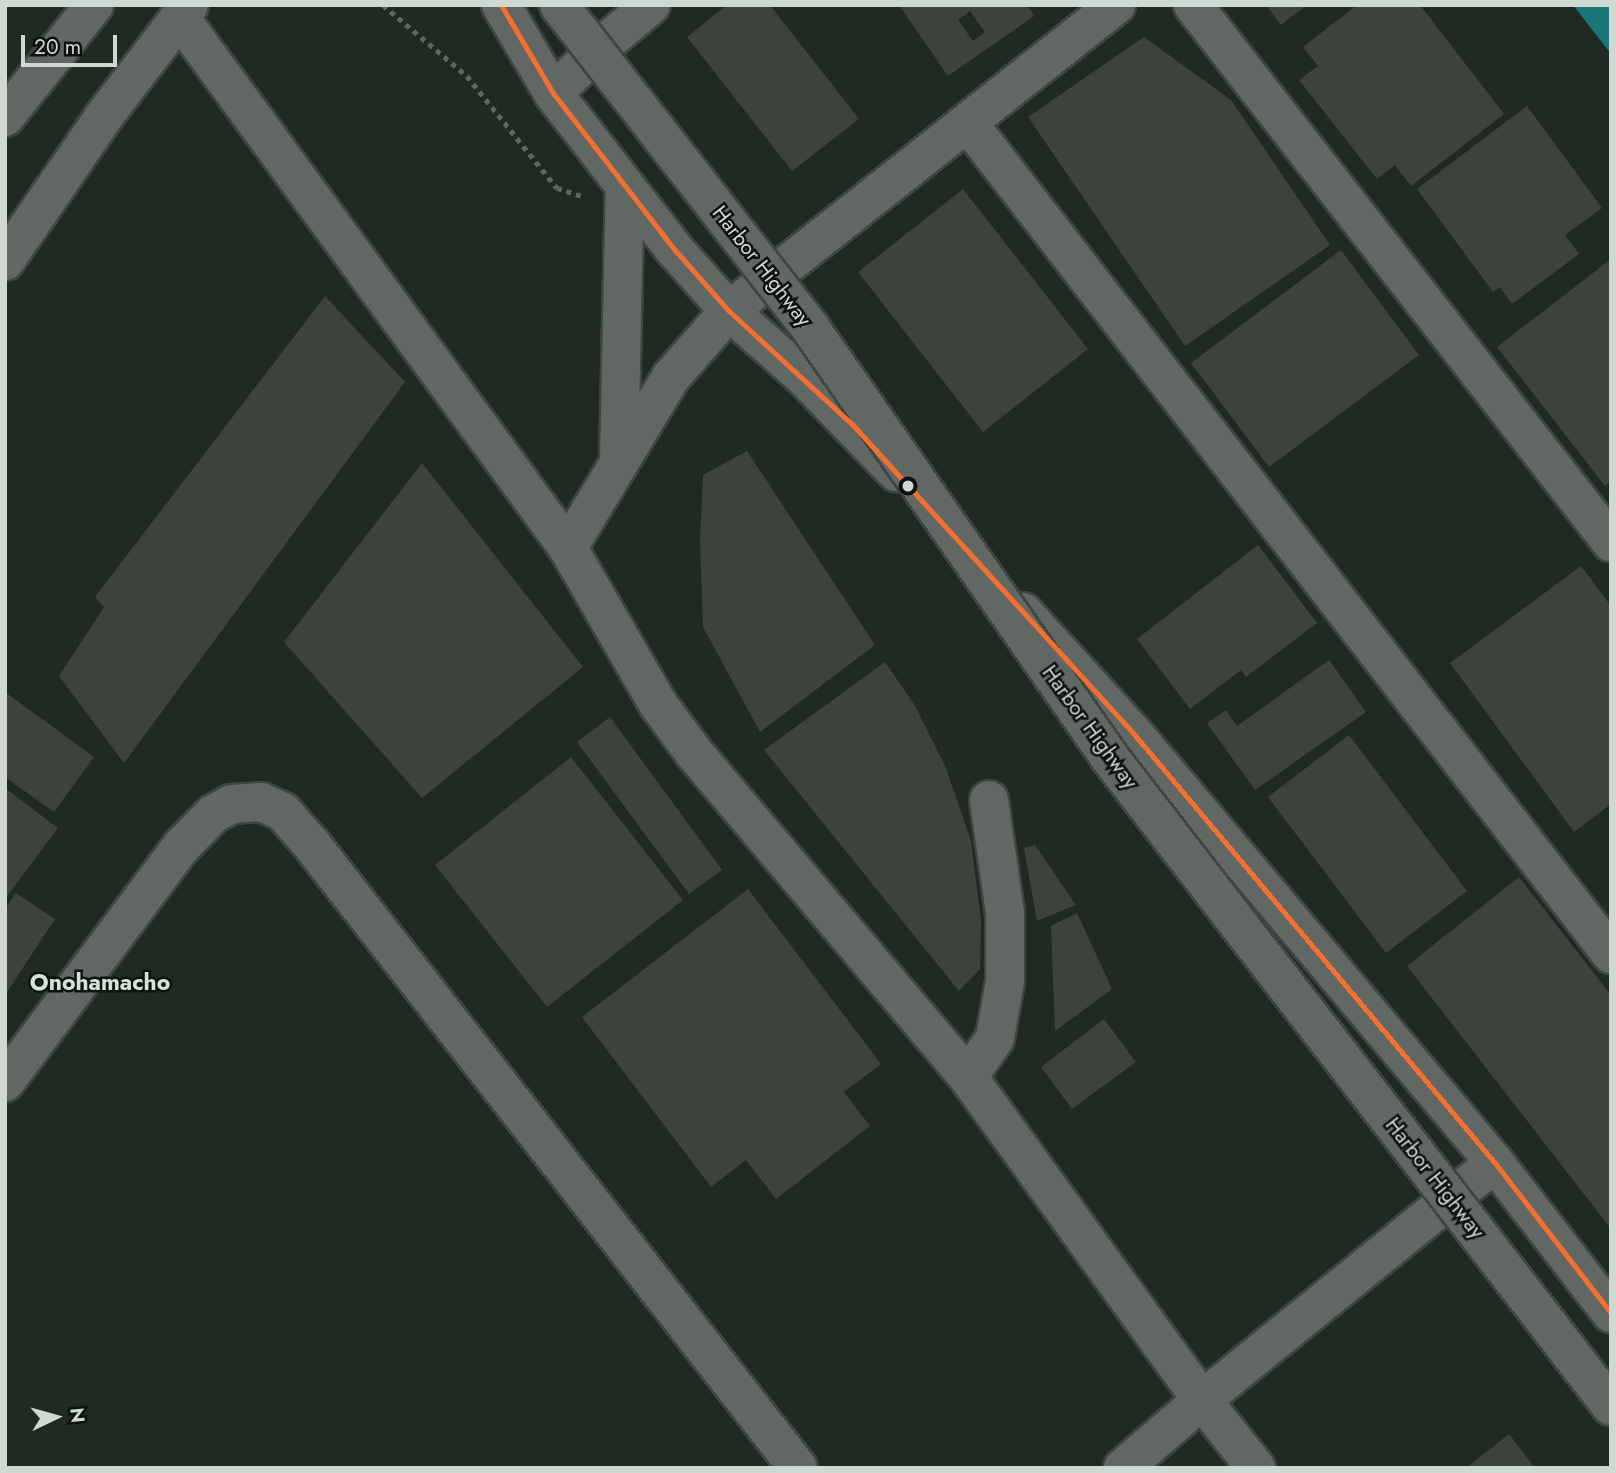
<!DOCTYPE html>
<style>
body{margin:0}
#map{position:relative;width:1616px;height:1473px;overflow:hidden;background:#202a23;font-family:Jost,sans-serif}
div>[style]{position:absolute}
.water>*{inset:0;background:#1b7679}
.building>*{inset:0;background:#3c433d}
.path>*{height:4.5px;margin-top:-2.25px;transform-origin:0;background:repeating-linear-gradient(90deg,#5f6661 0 5px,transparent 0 10px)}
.roads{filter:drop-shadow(2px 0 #3d4640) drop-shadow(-2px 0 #3d4640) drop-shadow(0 2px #3d4640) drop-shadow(0 -2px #3d4640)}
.minor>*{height:38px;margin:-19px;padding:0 19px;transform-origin:19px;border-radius:19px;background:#616864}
.bridges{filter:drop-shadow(2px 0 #3d4640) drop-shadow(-2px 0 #3d4640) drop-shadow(0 2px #3d4640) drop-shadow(0 -2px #3d4640)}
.minor-bridge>*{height:38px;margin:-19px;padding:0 19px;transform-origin:19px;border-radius:19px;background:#616864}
.bus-1>*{height:5px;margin:-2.5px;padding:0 2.5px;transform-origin:2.5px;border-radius:2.5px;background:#f46f30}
.dots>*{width:19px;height:19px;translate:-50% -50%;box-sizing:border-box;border:4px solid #0c130f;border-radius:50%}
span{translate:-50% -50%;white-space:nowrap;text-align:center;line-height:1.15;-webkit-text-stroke:5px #0c130f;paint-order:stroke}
.street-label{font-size:21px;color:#cfd9d2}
.neighbourhood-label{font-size:23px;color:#d0e5d6;font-weight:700}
.frame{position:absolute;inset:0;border:7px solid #cfd9d2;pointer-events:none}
.north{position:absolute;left:21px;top:1382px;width:70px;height:70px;-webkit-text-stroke:5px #0c130f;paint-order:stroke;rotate:85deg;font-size:19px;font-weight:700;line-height:28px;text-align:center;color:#cfd9d2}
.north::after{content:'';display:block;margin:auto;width:24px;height:32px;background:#cfd9d2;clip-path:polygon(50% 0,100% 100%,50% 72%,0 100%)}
.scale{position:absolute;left:21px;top:35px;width:96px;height:32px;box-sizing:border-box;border:4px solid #cfd9d2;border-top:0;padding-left:9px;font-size:21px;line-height:24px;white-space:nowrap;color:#cfd9d2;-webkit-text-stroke:5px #0c130f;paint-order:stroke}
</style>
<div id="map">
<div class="water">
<i style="clip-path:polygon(1573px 5px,1611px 5px,1611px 54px)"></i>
</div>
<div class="building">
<i style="clip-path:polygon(727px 5px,770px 5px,859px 119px,792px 171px,687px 37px)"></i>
<i style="clip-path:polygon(evenodd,899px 5px,1027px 5px,1034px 16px,948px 76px,899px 5px,970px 11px,985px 32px,973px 41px,958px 20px,970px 11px)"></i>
<i style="clip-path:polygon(1266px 5px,1307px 5px,1281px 25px)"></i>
<i style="clip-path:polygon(1357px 5px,1420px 5px,1504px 114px,1411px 186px,1395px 165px,1377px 179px,1299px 80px,1318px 66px,1303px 47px)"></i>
<i style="clip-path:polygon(1144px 37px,1231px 100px,1330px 245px,1185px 346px,1028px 117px)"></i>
<i style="clip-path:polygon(1527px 106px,1602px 208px,1565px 235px,1579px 254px,1512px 304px,1500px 287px,1493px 292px,1417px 189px)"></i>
<i style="clip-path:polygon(963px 189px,1088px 349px,983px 432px,858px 272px)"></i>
<i style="clip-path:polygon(1341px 250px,1419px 355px,1269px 467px,1191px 363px)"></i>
<i style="clip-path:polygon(1611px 259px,1611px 481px,1605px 486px,1497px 347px)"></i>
<i style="clip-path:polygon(325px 296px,405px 382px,124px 763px,59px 676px,104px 607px,95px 597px)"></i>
<i style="clip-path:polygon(747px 451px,875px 645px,760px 732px,703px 627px,700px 541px,703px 475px)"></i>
<i style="clip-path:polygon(422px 463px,583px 667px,422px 798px,284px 642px)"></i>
<i style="clip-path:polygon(1258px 545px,1317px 623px,1246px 677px,1241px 670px,1190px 709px,1137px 639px)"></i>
<i style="clip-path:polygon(1581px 566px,1611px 606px,1611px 804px,1574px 832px,1450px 663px)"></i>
<i style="clip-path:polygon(1329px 660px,1366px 712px,1255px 790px,1207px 723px,1226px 710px,1237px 726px)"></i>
<i style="clip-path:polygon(885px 662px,914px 704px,946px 768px,971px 841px,981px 921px,980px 969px,959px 991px,764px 750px)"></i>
<i style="clip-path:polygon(5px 692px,94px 757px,54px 812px,5px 777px)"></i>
<i style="clip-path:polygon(610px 717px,722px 870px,689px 894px,577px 742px)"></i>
<i style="clip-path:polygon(1349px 735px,1467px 891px,1386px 953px,1268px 797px)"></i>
<i style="clip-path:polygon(571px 757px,683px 900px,547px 1007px,435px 865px)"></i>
<i style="clip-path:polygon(5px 788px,58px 828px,5px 899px)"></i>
<i style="clip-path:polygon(1035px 845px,1076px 905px,1037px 921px,1024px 848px)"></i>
<i style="clip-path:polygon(1519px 877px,1611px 995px,1611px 1229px,1407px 966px)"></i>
<i style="clip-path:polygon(748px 889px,881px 1064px,844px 1092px,870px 1126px,776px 1199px,746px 1160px,711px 1187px,582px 1017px)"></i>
<i style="clip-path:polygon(16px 893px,55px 919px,5px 995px,5px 909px)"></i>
<i style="clip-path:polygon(1077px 913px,1112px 989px,1055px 1031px,1051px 926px)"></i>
<i style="clip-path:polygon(1104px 1019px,1136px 1062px,1072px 1109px,1041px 1067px)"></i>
<i style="clip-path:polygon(1509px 1434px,1535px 1468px,1466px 1468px)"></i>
</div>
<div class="path">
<i style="left:383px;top:5px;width:110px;rotate:40.2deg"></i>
<i style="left:467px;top:76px;width:144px;rotate:51.2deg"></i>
<i style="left:557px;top:188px;width:25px;rotate:18deg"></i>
</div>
<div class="roads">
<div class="minor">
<i style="left:501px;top:5px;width:102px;rotate:59.4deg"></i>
<i style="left:553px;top:93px;width:199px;rotate:52.2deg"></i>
<i style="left:675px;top:250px;width:81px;rotate:48.5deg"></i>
<i style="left:729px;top:311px;width:98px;rotate:41.3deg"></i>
<i style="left:803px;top:376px;width:134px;rotate:45.9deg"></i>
<i style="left:1116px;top:5px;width:493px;rotate:141.7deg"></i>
<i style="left:729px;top:311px;width:88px;rotate:131.3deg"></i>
<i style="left:671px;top:377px;width:200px;rotate:121.1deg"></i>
<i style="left:568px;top:548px;width:180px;rotate:60deg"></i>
<i style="left:658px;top:704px;width:62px;rotate:53.5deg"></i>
<i style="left:695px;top:754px;width:423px;rotate:49.8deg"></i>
<i style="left:968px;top:1077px;width:399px;rotate:54.1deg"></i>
<i style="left:1202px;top:1400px;width:87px;rotate:51.5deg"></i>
<i style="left:1193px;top:5px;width:681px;rotate:52.1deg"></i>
<i style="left:180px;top:18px;width:657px;rotate:53.79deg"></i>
<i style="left:553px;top:93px;width:69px;rotate:-43.8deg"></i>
<i style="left:603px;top:45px;width:62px;rotate:-39.8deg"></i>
<i style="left:5px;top:117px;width:143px;rotate:-51.5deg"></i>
<i style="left:968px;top:123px;width:1051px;rotate:52.27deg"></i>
<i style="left:5px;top:261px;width:177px;rotate:-55.6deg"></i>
<i style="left:105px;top:115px;width:138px;rotate:-52.6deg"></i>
<i style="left:619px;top:462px;width:276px;rotate:-88.8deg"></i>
<i style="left:1023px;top:612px;width:165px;rotate:47.7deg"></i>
<i style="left:1134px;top:734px;width:561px;rotate:49.92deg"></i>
<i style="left:1495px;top:1163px;width:190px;rotate:52.3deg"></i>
<i style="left:968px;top:1077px;width:47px;rotate:-55.3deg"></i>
<i style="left:995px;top:1038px;width:58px;rotate:-80deg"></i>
<i style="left:1005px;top:981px;width:68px;rotate:-90deg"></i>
<i style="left:1005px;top:913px;width:114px;rotate:-98.1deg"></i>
<i style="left:5px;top:1082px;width:294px;rotate:-53.2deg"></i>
<i style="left:181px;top:847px;width:46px;rotate:-45.9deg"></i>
<i style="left:213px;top:814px;width:21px;rotate:-28deg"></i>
<i style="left:232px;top:804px;width:29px;rotate:-4deg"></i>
<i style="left:261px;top:802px;width:24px;rotate:24deg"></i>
<i style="left:283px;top:812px;width:44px;rotate:48.7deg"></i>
<i style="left:312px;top:845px;width:790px;rotate:52.04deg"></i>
<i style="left:1123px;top:1468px;width:104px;rotate:-40.7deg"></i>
<i style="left:1202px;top:1400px;width:377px;rotate:-39deg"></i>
</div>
</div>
<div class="bridges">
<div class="minor-bridge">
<i style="left:559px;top:5px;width:410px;rotate:52.1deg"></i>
<i style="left:811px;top:329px;width:523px;rotate:55.12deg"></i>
<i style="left:1110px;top:758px;width:819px;rotate:52.29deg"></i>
</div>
</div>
<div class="bus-1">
<i style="left:501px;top:5px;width:102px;rotate:59.4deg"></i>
<i style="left:553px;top:93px;width:199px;rotate:52.2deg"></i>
<i style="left:675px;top:250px;width:81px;rotate:48.5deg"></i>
<i style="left:729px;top:311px;width:167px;rotate:42.6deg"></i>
<i style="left:852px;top:424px;width:419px;rotate:47.7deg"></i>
<i style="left:1134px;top:734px;width:561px;rotate:49.92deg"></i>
<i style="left:1495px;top:1163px;width:190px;rotate:52.3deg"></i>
</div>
<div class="dots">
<i style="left:908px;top:486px;background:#cfd9d2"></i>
</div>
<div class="street-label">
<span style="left:762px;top:266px;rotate:52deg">Harbor Highway</span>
<span style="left:1090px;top:727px;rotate:54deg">Harbor Highway</span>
<span style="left:1435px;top:1178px;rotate:52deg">Harbor Highway</span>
</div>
<div class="neighbourhood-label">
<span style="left:100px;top:982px">Onohamacho</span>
</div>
<div class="frame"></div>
<div class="north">N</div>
<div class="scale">20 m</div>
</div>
